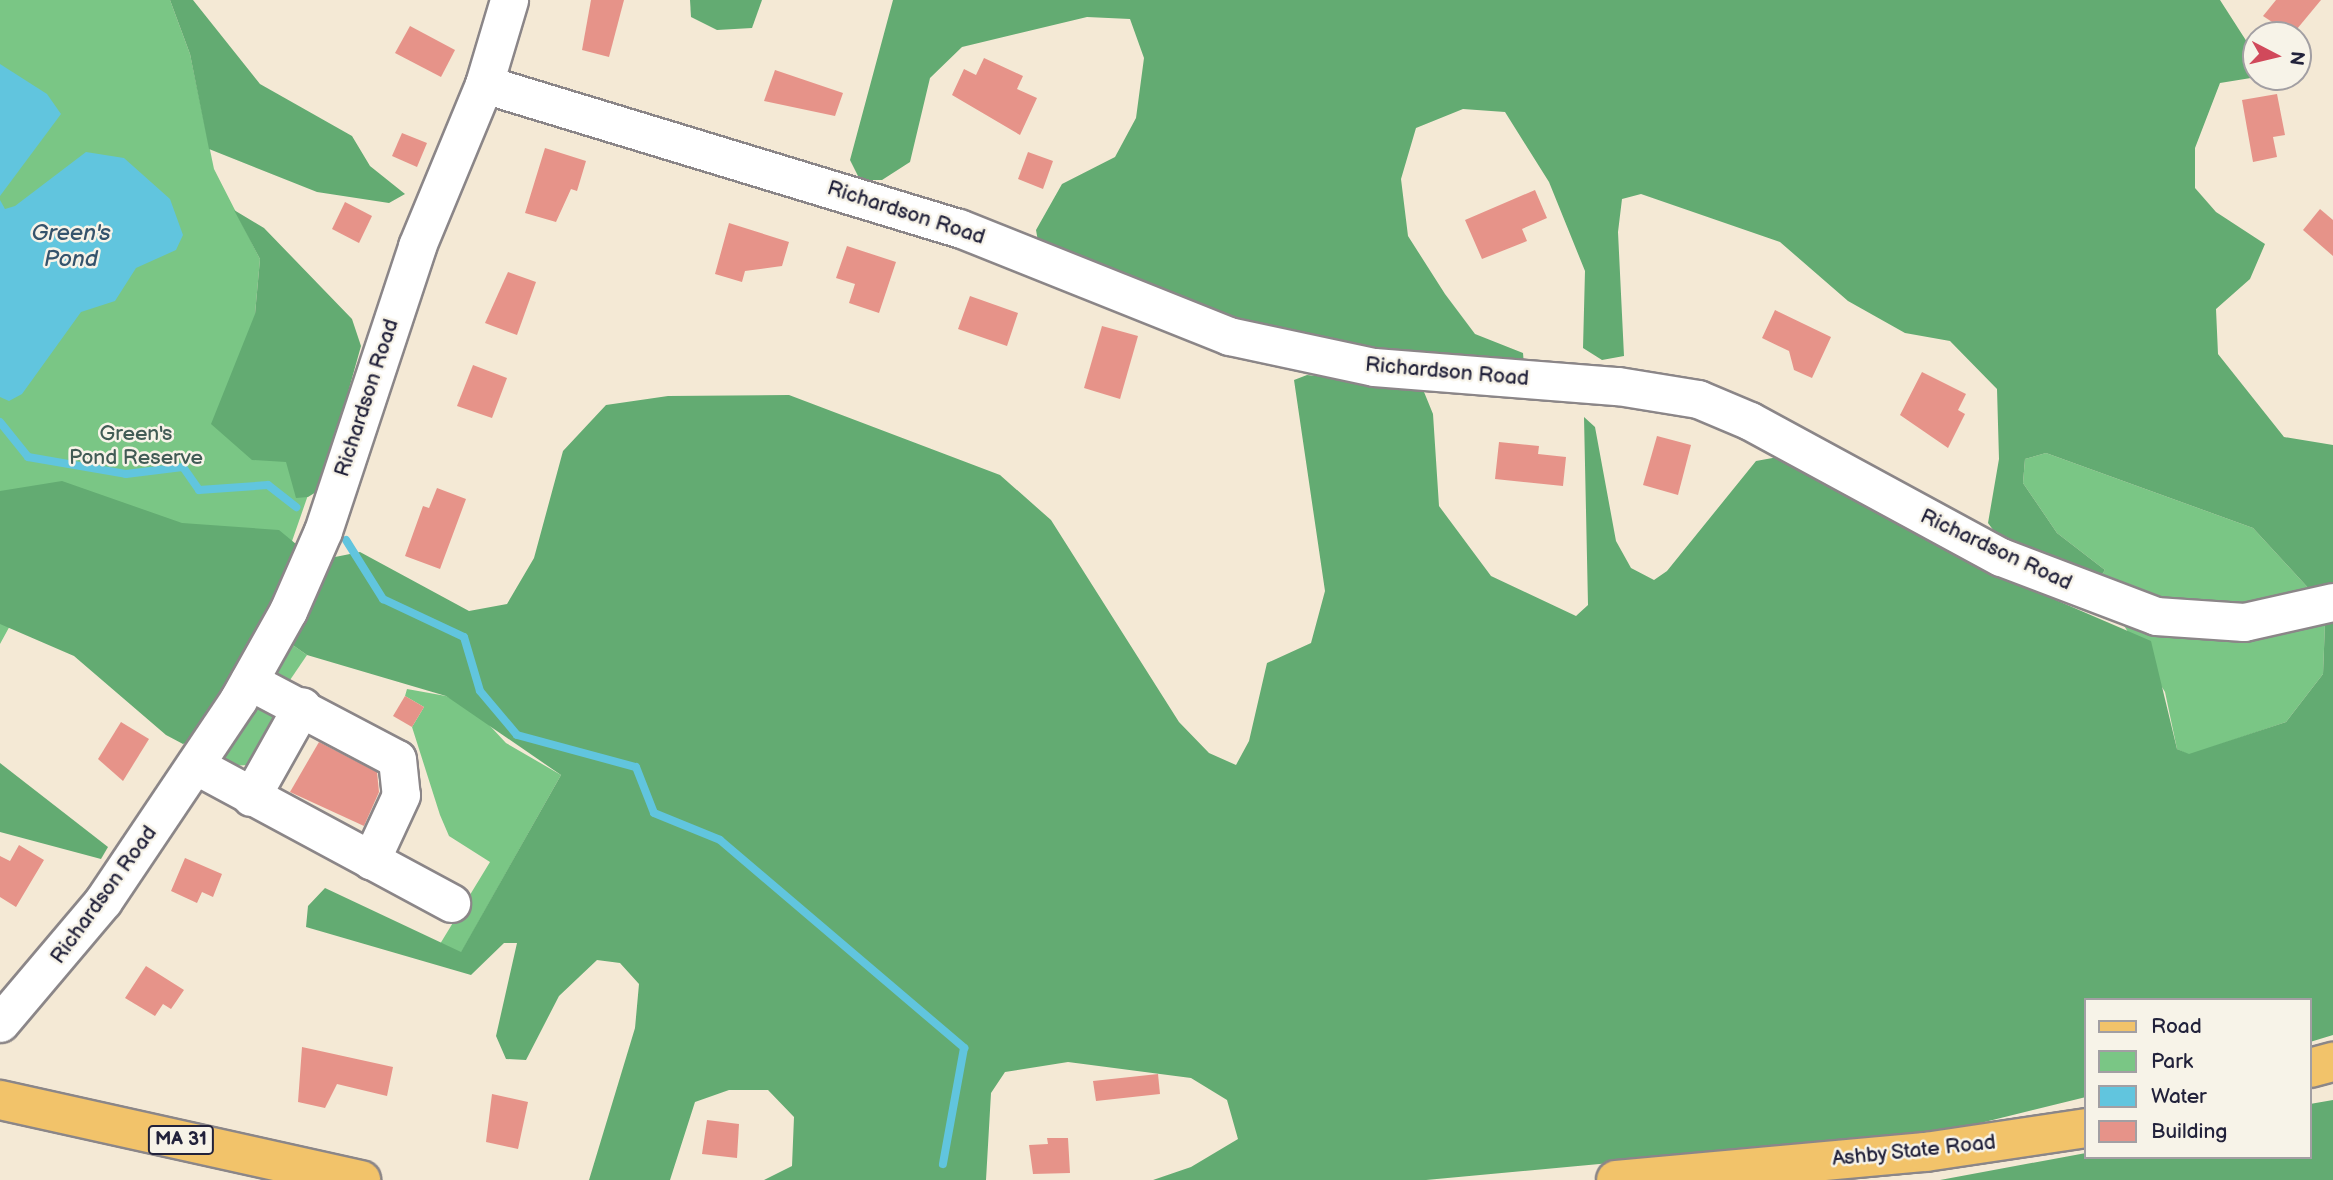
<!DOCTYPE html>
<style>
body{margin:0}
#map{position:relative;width:2333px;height:1180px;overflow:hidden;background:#f4e9d5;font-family:"Balsamiq Sans",sans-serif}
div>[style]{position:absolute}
.green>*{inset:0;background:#7ac685}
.forest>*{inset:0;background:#63ab72}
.water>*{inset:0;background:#61c5de}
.stream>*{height:8px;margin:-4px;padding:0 4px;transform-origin:4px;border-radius:4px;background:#61c5de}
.building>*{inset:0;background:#e69389}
.roads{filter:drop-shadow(2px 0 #8b8688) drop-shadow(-2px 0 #8b8688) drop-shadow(0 2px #8b8688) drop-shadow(0 -2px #8b8688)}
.minor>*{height:37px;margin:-18.5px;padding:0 18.5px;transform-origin:18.5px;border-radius:18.5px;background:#fff}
.major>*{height:38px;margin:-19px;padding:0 19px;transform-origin:19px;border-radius:19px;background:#f2c36a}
span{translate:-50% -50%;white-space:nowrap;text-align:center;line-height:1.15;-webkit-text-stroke:5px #f7f3e8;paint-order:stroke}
.shield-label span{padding:2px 5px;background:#f7f3e8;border:2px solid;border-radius:5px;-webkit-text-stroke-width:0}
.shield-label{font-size:19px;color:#22223b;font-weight:700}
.street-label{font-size:21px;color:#22223b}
.park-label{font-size:21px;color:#415b55}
.water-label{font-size:23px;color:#35536c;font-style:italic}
.legend{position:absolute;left:2084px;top:998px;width:228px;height:161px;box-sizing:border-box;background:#f7f3e8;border:2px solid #a29fa3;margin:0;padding:9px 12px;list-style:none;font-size:21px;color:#22223b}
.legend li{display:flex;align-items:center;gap:14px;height:35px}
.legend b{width:35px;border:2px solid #a29fa3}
.north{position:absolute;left:2242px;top:21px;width:70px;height:70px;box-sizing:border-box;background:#f7f3e8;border:2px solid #a29fa3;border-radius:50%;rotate:97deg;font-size:19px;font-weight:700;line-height:28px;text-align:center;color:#22223b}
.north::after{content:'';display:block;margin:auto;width:24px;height:32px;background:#d1495b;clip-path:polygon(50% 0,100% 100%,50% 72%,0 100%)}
</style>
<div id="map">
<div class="green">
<i style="clip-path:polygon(0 0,170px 0,190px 54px,214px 169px,260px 259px,255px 314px,332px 426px,258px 639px,48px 556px,0 644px)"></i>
<i style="clip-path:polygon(2046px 453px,2253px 528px,2311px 591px,2219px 615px,2094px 585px,2105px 570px,2057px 533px,2023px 483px,2025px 459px)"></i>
<i style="clip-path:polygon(2325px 623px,2323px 674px,2286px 722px,2189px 755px,2177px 749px,2165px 692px,2123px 624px,2216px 640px,2284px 634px)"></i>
<i style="clip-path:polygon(287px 641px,307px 655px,288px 683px,268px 678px)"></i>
<i style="clip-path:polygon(407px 689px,446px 696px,476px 711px,506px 743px,561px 775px,461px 953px,440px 944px,490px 862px,449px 836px,440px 815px,412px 727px,424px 707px,405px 696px)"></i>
<i style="clip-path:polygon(254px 700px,280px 714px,250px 765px,227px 766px,219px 761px)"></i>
</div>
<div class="forest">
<i style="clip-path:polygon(170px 0,193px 0,260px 84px,352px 136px,370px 166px,405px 194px,389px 203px,317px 192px,209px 149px,190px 54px)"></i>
<i style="clip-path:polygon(690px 0,762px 0,752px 28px,717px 30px,691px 17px)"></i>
<i style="clip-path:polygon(893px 0,2220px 0,2256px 56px,2257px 77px,2220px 83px,2195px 148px,2195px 188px,2216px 212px,2265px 244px,2250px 279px,2216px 309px,2218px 354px,2284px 437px,2333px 445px,2333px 585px,2311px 591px,2253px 528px,2046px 453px,2025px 459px,2023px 483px,2057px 533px,2105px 570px,2094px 585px,2005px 546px,1988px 523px,1999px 459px,1997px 389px,1950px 341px,1905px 333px,1848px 301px,1780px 242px,1641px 194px,1622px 199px,1618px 232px,1624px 356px,1602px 360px,1583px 348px,1585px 271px,1549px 182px,1505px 112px,1463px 109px,1416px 128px,1401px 179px,1408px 236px,1445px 294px,1475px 334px,1523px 353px,1524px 365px,1250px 332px,1039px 247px,1036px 230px,1062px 184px,1115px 157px,1136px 118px,1144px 58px,1130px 19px,1087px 17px,962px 47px,930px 78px,910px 162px,882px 180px,860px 180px,850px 160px)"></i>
<i style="clip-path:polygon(234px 210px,264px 228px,352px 319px,361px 346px,321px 489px,308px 497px,296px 498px,286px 462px,252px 460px,211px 424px,255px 314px,260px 259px)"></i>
<i style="clip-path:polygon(1307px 375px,1422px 387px,1433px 414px,1439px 506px,1491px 576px,1576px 616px,1588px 605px,1584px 417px,1595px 427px,1616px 541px,1631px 568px,1654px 580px,1667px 571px,1756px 461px,1778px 457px,2005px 578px,2151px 641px,2177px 749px,2189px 754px,2286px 722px,2323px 674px,2325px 623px,2333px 619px,2333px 1035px,2310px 1042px,2310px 1000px,2086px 1000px,2086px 1097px,1944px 1132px,1426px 1180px,1153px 1180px,1191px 1167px,1238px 1139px,1227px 1100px,1191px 1078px,1068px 1062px,1005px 1072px,991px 1093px,986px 1180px,764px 1180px,792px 1166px,794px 1117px,768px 1090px,729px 1090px,695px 1102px,670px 1180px,589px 1180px,635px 1028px,639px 984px,620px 963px,597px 960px,559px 996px,526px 1060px,506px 1059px,496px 1036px,517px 943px,504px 943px,471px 975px,306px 927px,308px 906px,325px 888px,461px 952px,561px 775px,446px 696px,307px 655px,287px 641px,330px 558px,360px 552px,469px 611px,507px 604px,534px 558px,563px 451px,606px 405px,668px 396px,789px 395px,1000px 475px,1051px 520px,1179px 722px,1209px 753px,1236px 765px,1249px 741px,1267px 663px,1311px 643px,1325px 591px,1294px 380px)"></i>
<i style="clip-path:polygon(62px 481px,182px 523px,279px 530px,302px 549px,271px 620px,193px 739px,183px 744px,166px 735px,74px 656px,0 624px,0 491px)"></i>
<i style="clip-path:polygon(0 763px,108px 847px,101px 859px,0 832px)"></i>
<i style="clip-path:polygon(2333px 1100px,2333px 1180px,1940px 1180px,2086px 1153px,2310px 1157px,2310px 1104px)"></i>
</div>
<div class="water">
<i style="clip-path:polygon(0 64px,47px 94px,61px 114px,0 196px)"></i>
<i style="clip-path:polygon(86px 152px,124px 158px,170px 199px,183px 235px,176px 250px,136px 268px,115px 301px,81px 312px,22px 394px,9px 401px,0 397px,0 200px,5px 209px,15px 206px)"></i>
</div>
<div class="stream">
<i style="left:0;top:422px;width:45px;rotate:51.3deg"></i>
<i style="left:28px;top:457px;width:99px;rotate:9.8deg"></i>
<i style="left:126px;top:474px;width:57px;rotate:-7deg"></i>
<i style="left:183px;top:467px;width:28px;rotate:55deg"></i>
<i style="left:199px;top:490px;width:69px;rotate:-4.1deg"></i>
<i style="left:268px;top:485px;width:36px;rotate:38deg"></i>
<i style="left:346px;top:540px;width:70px;rotate:57.9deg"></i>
<i style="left:383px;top:599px;width:89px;rotate:25.1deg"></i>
<i style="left:464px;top:637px;width:56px;rotate:73.5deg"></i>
<i style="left:480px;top:691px;width:57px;rotate:49.9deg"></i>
<i style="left:517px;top:735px;width:123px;rotate:15.1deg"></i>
<i style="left:636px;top:767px;width:49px;rotate:68.6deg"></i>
<i style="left:654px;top:813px;width:71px;rotate:22.2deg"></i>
<i style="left:720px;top:840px;width:321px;rotate:40.4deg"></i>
<i style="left:964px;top:1048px;width:118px;rotate:100.3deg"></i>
</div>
<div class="building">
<i style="clip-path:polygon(591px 0,624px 0,609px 57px,582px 50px)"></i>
<i style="clip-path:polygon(2276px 0,2321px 0,2292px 35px,2263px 16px)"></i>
<i style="clip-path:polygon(410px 26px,455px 50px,441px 77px,395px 53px)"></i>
<i style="clip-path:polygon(984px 58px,1023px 76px,1017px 89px,1037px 98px,1020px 135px,952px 95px,964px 69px,976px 75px)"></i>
<i style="clip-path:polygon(775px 70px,843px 93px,835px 116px,764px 101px)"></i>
<i style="clip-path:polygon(2277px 94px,2285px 135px,2273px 137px,2277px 157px,2253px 162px,2242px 100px)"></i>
<i style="clip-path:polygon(402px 133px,427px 143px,417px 167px,392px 156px)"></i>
<i style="clip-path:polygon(545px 148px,586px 161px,577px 191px,571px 189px,556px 222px,525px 213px)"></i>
<i style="clip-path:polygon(1028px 152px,1053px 161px,1043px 189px,1018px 179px)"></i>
<i style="clip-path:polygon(1535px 190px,1547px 218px,1522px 229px,1527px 241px,1482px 259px,1465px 220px)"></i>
<i style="clip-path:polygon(345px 202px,372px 216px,359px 243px,332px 229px)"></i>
<i style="clip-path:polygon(2320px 209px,2333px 220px,2333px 256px,2303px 230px)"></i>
<i style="clip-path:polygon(729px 223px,789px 242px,782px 266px,745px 271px,742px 282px,715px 274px)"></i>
<i style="clip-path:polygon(847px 246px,896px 262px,879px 313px,849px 303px,855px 284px,836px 278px)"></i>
<i style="clip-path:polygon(508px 272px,536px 282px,517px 335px,485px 323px)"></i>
<i style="clip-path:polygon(970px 296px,1018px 313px,1007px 346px,958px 329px)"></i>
<i style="clip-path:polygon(1775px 310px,1831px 337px,1812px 378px,1794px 370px,1789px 351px,1762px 338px)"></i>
<i style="clip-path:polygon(1102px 326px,1138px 336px,1120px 399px,1084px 388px)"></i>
<i style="clip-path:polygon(473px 365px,507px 378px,492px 418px,457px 406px)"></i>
<i style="clip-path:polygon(1922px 372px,1966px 394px,1958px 410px,1965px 414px,1948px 448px,1900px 415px)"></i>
<i style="clip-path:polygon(1657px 436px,1691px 445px,1678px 495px,1643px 485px)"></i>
<i style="clip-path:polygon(1499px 442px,1539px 446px,1538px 454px,1566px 457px,1563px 486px,1495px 479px)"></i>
<i style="clip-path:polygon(437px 488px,466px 499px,440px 569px,405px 556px,423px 506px,429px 508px)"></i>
<i style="clip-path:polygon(405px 696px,424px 707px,412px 727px,393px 716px)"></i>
<i style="clip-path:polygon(121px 722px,149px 739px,123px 781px,98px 759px)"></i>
<i style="clip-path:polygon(319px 742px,377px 772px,379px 792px,364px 826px,290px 792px)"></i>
<i style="clip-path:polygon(19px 845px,44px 860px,16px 907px,0 897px,0 856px,10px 861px)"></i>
<i style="clip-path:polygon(185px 858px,222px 874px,213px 897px,202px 892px,197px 903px,171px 891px)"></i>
<i style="clip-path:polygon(146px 966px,184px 990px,171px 1009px,163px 1004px,155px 1016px,125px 998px)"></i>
<i style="clip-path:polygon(302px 1047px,393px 1067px,387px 1096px,337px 1084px,325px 1108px,298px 1102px)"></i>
<i style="clip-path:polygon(1158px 1074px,1160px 1094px,1096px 1101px,1093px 1081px)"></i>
<i style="clip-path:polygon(492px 1094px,528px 1102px,518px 1149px,486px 1142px)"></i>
<i style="clip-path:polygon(707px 1120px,739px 1124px,737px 1158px,702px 1154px)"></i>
<i style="clip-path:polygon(1047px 1138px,1068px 1138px,1070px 1173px,1033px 1174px,1029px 1145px,1048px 1144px)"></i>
</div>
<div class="roads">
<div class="minor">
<i style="left:484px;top:84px;width:496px;rotate:16.9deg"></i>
<i style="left:959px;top:228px;width:291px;rotate:21.8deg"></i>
<i style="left:1229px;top:336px;width:148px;rotate:12.1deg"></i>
<i style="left:1374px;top:367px;width:245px;rotate:4.5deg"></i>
<i style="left:1618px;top:386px;width:81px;rotate:9.2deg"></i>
<i style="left:1698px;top:399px;width:56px;rotate:22.9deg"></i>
<i style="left:1750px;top:421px;width:285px;rotate:28.5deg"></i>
<i style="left:2001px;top:557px;width:166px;rotate:20.8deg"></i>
<i style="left:2156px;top:616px;width:88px;rotate:3.9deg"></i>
<i style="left:2244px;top:622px;width:91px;rotate:-12.7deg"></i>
<i style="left:249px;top:681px;width:167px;rotate:27.8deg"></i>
<i style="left:397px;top:759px;width:36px;rotate:84deg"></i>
<i style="left:401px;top:795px;width:72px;rotate:114.8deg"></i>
<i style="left:195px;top:765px;width:291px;rotate:28.3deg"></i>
<i style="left:251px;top:797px;width:104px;rotate:-60.7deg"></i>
<i style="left:0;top:1023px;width:160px;rotate:-49.8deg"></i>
<i style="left:103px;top:901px;width:242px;rotate:-56.1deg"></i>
<i style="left:238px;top:700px;width:102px;rotate:-60.7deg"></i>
<i style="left:288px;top:611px;width:87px;rotate:-66.4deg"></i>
<i style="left:323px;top:531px;width:300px;rotate:-71.7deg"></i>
<i style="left:417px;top:246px;width:175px;rotate:-67.5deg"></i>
<i style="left:484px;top:84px;width:88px;rotate:-73.4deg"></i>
</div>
<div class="major">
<i style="left:2310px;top:1068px;width:24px;rotate:-15deg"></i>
<i style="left:0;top:1100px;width:370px;rotate:12.5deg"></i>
<i style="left:1616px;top:1180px;width:311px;rotate:-5.2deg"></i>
<i style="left:1926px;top:1152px;width:162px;rotate:-8.5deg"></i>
</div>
</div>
<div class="shield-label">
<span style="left:181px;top:1140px">MA 31</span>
</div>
<div class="street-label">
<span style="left:906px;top:213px;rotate:18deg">Richardson Road</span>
<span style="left:1447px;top:372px;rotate:5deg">Richardson Road</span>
<span style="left:367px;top:398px;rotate:-72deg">Richardson Road</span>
<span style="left:1996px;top:550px;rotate:25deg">Richardson Road</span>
<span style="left:104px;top:895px;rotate:-54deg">Richardson Road</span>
<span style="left:1914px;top:1151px;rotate:-6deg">Ashby State Road</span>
</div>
<div class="park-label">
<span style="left:136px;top:446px">Green's<br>Pond Reserve</span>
</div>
<div class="water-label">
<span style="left:71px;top:246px">Green's<br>Pond</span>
</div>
<ul class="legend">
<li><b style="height:9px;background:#f2c36a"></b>Road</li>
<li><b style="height:19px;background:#7ac685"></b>Park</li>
<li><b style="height:19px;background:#61c5de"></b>Water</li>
<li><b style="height:19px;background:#e69389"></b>Building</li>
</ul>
<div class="north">N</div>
</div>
